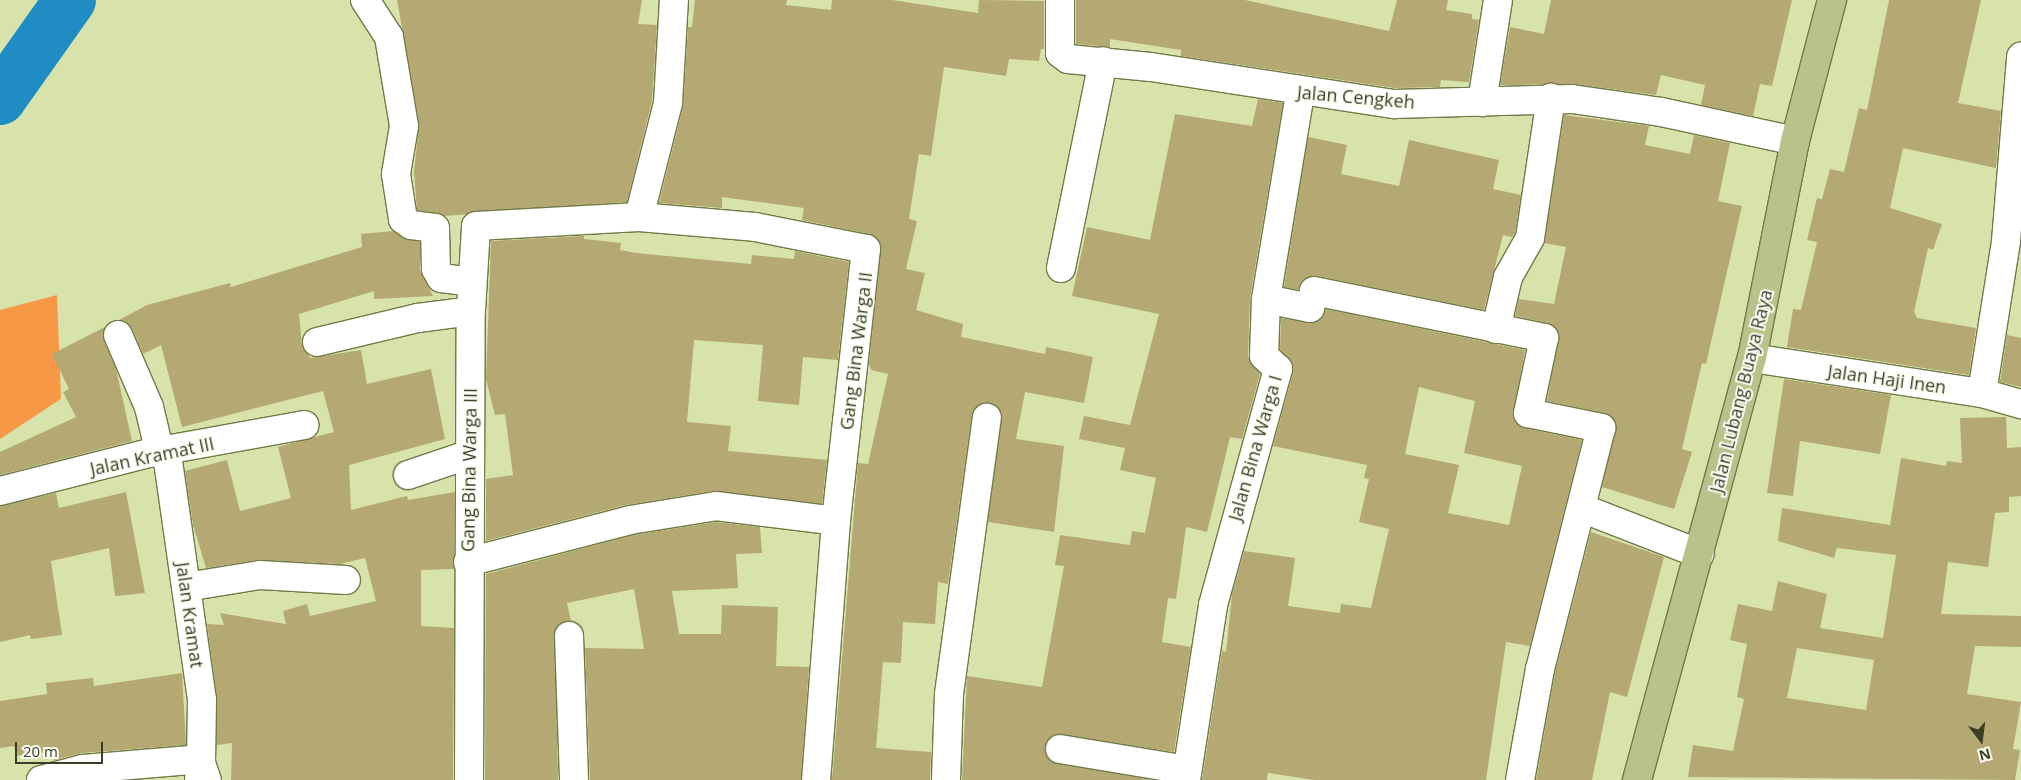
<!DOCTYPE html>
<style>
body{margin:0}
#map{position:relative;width:2021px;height:780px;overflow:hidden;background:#d7e3ab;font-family:"Open Sans",sans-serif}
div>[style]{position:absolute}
.green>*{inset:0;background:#f79846}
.river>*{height:52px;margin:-26px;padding:0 26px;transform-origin:26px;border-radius:26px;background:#1f8cc4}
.building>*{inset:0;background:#b4a972}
.roads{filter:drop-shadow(1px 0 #707a46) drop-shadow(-1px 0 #707a46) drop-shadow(0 1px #707a46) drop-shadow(0 -1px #707a46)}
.minor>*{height:28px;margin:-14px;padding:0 14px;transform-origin:14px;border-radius:14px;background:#fff}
.major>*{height:28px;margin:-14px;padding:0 14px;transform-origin:14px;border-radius:14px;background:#b8c28a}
span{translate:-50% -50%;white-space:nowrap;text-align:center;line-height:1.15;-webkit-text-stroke:4px #fcfef3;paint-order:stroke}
.street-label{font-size:18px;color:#393e27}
.north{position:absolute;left:1956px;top:715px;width:50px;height:50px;-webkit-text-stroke:4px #fcfef3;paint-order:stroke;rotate:165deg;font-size:14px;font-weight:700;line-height:20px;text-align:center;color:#393e27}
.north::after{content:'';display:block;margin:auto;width:18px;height:22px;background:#393e27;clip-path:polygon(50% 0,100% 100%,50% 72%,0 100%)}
.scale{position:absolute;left:15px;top:742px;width:88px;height:22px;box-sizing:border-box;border:2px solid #393e27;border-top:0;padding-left:6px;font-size:15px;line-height:18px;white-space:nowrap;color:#393e27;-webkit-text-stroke:4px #fcfef3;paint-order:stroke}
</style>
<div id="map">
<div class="green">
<i style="clip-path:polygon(57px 295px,61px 399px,0 439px,0 310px)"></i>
</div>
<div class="river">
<i style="left:0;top:99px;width:121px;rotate:-54.7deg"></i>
</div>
<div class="building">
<i style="clip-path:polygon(397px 0,642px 0,638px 24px,657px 25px,652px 101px,627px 202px,444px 216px,417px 210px,414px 172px,419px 123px)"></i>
<i style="clip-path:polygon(695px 0,787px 0,786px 5px,831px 10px,832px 0,892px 0,978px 13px,979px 0,1044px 1px,1044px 49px,1041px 49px,1039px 61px,1009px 59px,1006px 76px,944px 67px,931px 156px,919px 154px,909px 219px,917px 221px,906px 269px,925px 273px,916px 310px,963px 324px,961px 337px,1045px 354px,1046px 347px,1093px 357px,1084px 403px,1025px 392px,1016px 439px,1064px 446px,1054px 532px,988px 522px,1002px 413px,989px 403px,981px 404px,972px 415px,948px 584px,938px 582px,935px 624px,903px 622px,901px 663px,883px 662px,876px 748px,931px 752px,930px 780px,832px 780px,858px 463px,868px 464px,888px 374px,871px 370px,869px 363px,881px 244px,869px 234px,802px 220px,804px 208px,722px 197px,722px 208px,659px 203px,683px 107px,688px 27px,692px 27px)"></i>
<i style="clip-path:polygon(1076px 0,1245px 0,1389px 31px,1397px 0,1448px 0,1446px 10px,1472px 14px,1472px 19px,1479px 20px,1469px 82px,1441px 80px,1440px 87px,1395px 88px,1181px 56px,1181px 50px,1110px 39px,1110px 47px,1076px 44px)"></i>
<i style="clip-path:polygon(1551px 0,1792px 0,1772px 86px,1760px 84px,1753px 116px,1701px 105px,1705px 85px,1661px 75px,1656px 95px,1574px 84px,1500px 85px,1510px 27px,1544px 34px)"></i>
<i style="clip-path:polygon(1889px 0,1981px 0,1958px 103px,2001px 111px,1996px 168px,1903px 148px,1890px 208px,1942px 224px,1933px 250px,1928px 248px,1914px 312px,1917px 318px,1976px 328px,1969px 375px,1787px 347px,1793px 309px,1801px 310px,1817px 242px,1807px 240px,1817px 198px,1822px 199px,1830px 169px,1844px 172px,1859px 108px,1867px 110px)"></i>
<i style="clip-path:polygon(1258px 99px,1283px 103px,1250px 298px,1248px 356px,1260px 374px,1242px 439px,1230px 437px,1207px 532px,1186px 527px,1176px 599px,1168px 598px,1162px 642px,1191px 647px,1174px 752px,1055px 734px,1045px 747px,1050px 761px,1152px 780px,962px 780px,967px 676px,1042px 687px,1064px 566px,1055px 565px,1060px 535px,1130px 545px,1132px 531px,1145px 533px,1156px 478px,1120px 470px,1125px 448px,1079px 439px,1084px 416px,1130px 425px,1159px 314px,1072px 296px,1087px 227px,1150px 240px,1175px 114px,1252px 126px)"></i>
<i style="clip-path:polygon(1564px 115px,1649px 126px,1645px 145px,1690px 154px,1694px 135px,1730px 143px,1718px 201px,1742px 206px,1706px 364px,1702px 363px,1682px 449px,1692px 452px,1674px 509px,1602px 487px,1616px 423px,1604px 413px,1547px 401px,1559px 333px,1548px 323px,1515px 316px,1519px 299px,1554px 304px,1566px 247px,1544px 243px)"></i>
<i style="clip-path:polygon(1308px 137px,1347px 145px,1341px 174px,1399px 186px,1409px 140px,1499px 160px,1493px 189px,1521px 195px,1515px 233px,1512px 237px,1503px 235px,1484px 310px,1317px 276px,1303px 280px,1298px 290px,1284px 287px)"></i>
<i style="clip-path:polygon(393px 231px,420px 242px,420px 270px,433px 296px,374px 299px,374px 291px,299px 314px,302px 345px,310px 358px,361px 350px,367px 384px,431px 369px,445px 439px,349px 465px,351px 510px,407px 496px,408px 500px,455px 492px,454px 569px,421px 570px,421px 626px,454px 628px,453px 780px,231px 780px,232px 743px,217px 745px,217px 698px,207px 624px,224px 625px,220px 613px,286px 624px,283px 611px,307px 604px,310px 616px,376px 601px,365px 558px,340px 564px,258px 560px,206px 568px,193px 525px,185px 471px,227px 460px,240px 511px,291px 498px,278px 447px,334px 432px,323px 391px,182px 427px,161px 345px,143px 354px,132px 328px,119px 320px,147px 305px,230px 283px,231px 287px,362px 247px,361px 234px)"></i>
<i style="clip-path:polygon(584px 236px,584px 239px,621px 243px,620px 250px,636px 253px,751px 264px,752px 255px,794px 259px,795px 251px,849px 262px,838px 360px,803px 357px,799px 405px,758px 401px,763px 345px,694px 340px,687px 422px,731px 426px,728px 451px,827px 460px,822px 504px,713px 491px,626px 505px,486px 541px,486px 479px,513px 475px,505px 414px,495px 415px,486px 379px,491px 241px)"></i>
<i style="clip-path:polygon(evenodd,1326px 309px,1525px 350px,1513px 418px,1525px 428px,1582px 440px,1530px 646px,1506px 642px,1486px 780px,1314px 780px,1268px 773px,1267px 780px,1202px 780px,1222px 651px,1226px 652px,1232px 595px,1244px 551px,1295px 558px,1288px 606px,1340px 613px,1341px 604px,1371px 608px,1389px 529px,1359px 522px,1369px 479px,1364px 478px,1367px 465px,1273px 446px,1293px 373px,1293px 364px,1280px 349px,1281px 318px,1314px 323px,1326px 309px,1419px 387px,1475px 401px,1464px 453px,1522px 466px,1509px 525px,1448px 513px,1459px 465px,1405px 454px,1419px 387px)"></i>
<i style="clip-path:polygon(105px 327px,104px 341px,116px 369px,132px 441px,0 475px,0 452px,76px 417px,63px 392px,69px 389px,52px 354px)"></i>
<i style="clip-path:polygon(2007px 335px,2021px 338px,2021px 387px,2000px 382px)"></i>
<i style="clip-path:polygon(1784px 379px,1891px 395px,1880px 454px,1800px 441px,1793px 496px,1767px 493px)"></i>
<i style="clip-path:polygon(evenodd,2006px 417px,2007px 448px,2021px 447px,2021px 496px,2009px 497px,2009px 512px,1995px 513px,1988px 567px,1948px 562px,1941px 614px,2021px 616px,2021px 647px,1975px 646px,1967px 694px,2021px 702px,2013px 749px,2020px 750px,2015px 780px,1688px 777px,1693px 745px,1733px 751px,1744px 699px,1737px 697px,1747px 644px,1730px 640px,1738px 604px,1772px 611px,1778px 581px,1827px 594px,1820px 628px,1883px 638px,1896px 555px,1837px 548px,1834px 558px,1778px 541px,1782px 508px,1890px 525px,1901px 458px,1946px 466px,1947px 461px,1962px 463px,1960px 418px,2006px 417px,1797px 648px,1874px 660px,1866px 710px,1787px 698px,1797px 648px)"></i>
<i style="clip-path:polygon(126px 492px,145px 593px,115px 596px,109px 548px,51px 561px,62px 635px,31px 639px,30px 635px,0 642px,0 506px,56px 493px,59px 508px)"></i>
<i style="clip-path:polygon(716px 522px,760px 527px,762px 553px,736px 554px,738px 588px,672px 591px,679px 634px,721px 634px,722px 605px,778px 607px,776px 666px,809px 667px,801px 780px,590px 780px,585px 648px,644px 649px,634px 589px,567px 603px,571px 621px,555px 629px,558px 780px,485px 780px,486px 574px,633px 535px)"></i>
<i style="clip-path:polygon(1591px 532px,1664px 557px,1627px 697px,1610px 692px,1592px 780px,1536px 780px,1555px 672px)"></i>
<i style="clip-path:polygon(182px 673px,186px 745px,82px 753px,54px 760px,53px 751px,16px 756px,14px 746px,0 748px,0 701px,47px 694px,46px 683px,93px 678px,94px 686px)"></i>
</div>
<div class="roads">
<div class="minor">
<i style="left:365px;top:0;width:44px;rotate:57deg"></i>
<i style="left:389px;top:37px;width:90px;rotate:80.4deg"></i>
<i style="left:404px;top:126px;width:49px;rotate:99.5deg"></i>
<i style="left:396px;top:174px;width:46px;rotate:81.2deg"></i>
<i style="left:403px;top:219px;width:10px;rotate:37deg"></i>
<i style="left:411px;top:225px;width:24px;rotate:7deg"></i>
<i style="left:435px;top:228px;width:41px;rotate:88.6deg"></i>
<i style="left:436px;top:269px;width:10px;rotate:61deg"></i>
<i style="left:441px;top:278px;width:31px;rotate:7deg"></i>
<i style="left:1060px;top:0;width:53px;rotate:90deg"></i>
<i style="left:1060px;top:53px;width:10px;rotate:37deg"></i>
<i style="left:1068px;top:59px;width:83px;rotate:5.5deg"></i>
<i style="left:1151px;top:67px;width:246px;rotate:8.7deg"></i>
<i style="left:1394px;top:104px;width:178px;rotate:-1.6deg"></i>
<i style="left:1572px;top:99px;width:90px;rotate:8.3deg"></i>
<i style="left:1661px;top:112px;width:137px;rotate:12.2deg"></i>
<i style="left:1482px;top:102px;width:103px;rotate:-81.1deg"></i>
<i style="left:639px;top:217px;width:118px;rotate:-75.7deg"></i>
<i style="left:668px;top:103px;width:103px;rotate:-86.7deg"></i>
<i style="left:1061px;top:268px;width:211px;rotate:-78.5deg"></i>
<i style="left:1266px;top:299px;width:45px;rotate:11.6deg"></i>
<i style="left:1310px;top:308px;width:17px;rotate:-77deg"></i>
<i style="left:1314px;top:291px;width:235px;rotate:11.5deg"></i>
<i style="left:1544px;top:338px;width:77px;rotate:102deg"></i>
<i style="left:1528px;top:413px;width:75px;rotate:11.6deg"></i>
<i style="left:1601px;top:428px;width:249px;rotate:104.2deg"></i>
<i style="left:1540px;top:669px;width:113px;rotate:100.2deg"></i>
<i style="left:1496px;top:329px;width:53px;rotate:-77deg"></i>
<i style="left:1508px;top:277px;width:45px;rotate:-60.6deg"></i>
<i style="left:1530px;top:238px;width:142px;rotate:-81.5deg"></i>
<i style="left:118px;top:335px;width:78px;rotate:66.7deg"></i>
<i style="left:149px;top:407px;width:47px;rotate:76.6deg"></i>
<i style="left:317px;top:342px;width:104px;rotate:-13.4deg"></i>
<i style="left:418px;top:318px;width:53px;rotate:-7.5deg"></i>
<i style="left:1752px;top:358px;width:233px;rotate:8.7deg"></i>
<i style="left:1982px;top:393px;width:41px;rotate:15.8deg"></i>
<i style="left:1982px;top:393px;width:154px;rotate:-81deg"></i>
<i style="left:2006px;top:241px;width:185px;rotate:-85.3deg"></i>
<i style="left:160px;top:453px;width:11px;rotate:45deg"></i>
<i style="left:168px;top:461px;width:241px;rotate:81.9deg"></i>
<i style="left:202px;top:700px;width:63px;rotate:90.9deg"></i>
<i style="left:201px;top:763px;width:18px;rotate:71deg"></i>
<i style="left:408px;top:475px;width:65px;rotate:-18.7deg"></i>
<i style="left:0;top:491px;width:154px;rotate:-14.3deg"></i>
<i style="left:149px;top:453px;width:158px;rotate:-10.2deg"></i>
<i style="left:1584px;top:509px;width:124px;rotate:21.2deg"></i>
<i style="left:468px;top:562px;width:167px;rotate:-14.5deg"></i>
<i style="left:630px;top:520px;width:87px;rotate:-9.2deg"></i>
<i style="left:716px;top:506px;width:121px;rotate:7.1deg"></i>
<i style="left:186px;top:587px;width:75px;rotate:-9.2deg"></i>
<i style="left:260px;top:575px;width:86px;rotate:3.3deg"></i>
<i style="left:569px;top:636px;width:144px;rotate:88deg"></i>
<i style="left:1060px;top:749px;width:129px;rotate:9.4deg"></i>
<i style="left:41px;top:780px;width:43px;rotate:-14.7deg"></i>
<i style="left:83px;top:769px;width:108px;rotate:-4.8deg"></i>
<i style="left:191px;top:760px;width:10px;rotate:17deg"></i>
<i style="left:201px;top:763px;width:17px;rotate:97deg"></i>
<i style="left:469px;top:780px;width:469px;rotate:-89.8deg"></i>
<i style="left:471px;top:311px;width:85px;rotate:-86.6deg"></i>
<i style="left:476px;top:226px;width:163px;rotate:-3.2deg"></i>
<i style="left:639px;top:217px;width:116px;rotate:4.9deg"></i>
<i style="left:755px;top:227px;width:113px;rotate:11.2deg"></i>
<i style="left:866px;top:249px;width:274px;rotate:96.3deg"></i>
<i style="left:836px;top:521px;width:260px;rotate:94.4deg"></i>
<i style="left:946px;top:780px;width:86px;rotate:-88deg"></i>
<i style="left:949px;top:694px;width:279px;rotate:-82.2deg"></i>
<i style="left:1186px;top:780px;width:177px;rotate:-81.2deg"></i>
<i style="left:1213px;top:605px;width:245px;rotate:-74.6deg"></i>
<i style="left:1278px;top:369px;width:19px;rotate:-137deg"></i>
<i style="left:1264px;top:356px;width:57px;rotate:-88deg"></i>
<i style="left:1266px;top:299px;width:209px;rotate:-80.6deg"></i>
</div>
<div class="major">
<i style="left:1637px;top:780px;width:437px;rotate:-74.8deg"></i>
<i style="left:1752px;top:358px;width:221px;rotate:-78.8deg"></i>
<i style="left:1795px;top:141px;width:146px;rotate:-75.3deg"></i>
</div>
</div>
<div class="street-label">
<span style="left:1356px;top:97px;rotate:5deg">Jalan Cengkeh</span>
<span style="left:856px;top:351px;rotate:-83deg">Gang Bina Warga II</span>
<span style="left:1887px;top:379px;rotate:8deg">Jalan Haji Inen</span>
<span style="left:1741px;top:391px;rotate:-76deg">Jalan Lubang Buaya Raya</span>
<span style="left:1255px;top:448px;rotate:-74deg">Jalan Bina Warga I</span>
<span style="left:152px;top:456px;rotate:-12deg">Jalan Kramat III</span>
<span style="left:469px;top:470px;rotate:-89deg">Gang Bina Warga III</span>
<span style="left:190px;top:615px;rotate:82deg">Jalan Kramat</span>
</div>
<div class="north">N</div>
<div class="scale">20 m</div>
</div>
